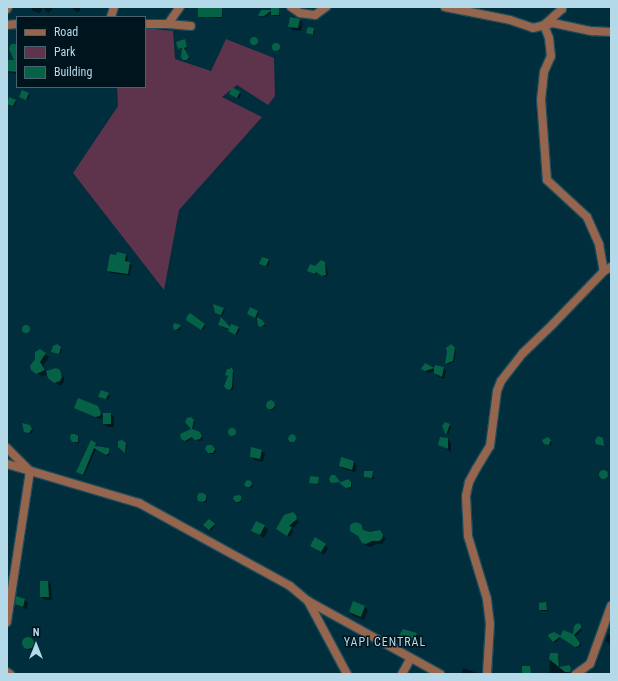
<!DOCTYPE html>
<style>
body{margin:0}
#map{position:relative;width:618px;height:681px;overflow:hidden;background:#002e3d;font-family:"Roboto Condensed",sans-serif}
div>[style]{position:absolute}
.green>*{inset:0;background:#5e334c}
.shadow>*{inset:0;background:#0007}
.building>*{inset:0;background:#066247}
.round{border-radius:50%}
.roads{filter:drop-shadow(1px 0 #1d4a59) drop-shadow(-1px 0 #1d4a59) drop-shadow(0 1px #1d4a59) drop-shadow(0 -1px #1d4a59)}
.street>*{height:8px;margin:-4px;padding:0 4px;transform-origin:4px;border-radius:4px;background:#96654e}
span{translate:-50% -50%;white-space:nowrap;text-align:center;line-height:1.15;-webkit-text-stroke:3px #00141d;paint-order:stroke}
.quarter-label{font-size:12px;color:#b4dae9;letter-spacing:1px}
.frame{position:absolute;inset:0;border:8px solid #b4dae9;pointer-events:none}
.legend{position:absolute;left:16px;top:16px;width:130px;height:72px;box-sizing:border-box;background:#00141d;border:1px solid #48636f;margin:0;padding:5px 7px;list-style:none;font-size:12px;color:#b4dae9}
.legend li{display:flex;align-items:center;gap:8px;height:20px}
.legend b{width:20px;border:1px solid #48636f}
.north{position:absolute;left:16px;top:625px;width:40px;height:40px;-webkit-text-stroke:3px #00141d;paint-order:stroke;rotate:0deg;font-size:11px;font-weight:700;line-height:16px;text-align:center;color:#b4dae9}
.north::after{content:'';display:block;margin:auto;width:14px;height:18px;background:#b4dae9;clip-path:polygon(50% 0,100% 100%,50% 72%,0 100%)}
</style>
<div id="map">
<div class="green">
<i style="clip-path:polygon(145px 28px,173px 31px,175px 59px,211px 71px,226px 39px,274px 58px,275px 96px,268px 105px,237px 85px,222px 97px,262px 117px,179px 210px,164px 290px,73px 173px,118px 106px,117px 87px,145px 87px)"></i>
</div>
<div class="shadow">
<i style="clip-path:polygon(31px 7px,43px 7px,40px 13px,33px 11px)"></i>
<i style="clip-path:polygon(43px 7px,51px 7px,53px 9px,48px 13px)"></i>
<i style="clip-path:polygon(72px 7px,80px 7px,80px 11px,76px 12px)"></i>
<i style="clip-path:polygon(210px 7px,222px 8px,223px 18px,199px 17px)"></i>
<i style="clip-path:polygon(278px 8px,280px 16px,273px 16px,272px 12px,266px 17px,259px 16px,261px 11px,272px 11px)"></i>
<i style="clip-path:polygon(300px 20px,303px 24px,301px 31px,292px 30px,289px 26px)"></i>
<i style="clip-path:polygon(308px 28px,315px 31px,314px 36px,307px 33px)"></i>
<i style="clip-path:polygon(252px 40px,258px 41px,257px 45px,251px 43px)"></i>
<i style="clip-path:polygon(185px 41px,188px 48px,185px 49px,189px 59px,185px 61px,183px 49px,179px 49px)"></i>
<i style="clip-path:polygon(277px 44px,280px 50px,277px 52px,273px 47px)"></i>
<i style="clip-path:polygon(17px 47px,17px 74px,9px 73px,7px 71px,16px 61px)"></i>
<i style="clip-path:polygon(233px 89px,241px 94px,239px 99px,231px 95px)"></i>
<i style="clip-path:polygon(28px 94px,30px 96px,28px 100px,22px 98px)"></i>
<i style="clip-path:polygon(9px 98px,17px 102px,14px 107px,7px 103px)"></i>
<i style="clip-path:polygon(125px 255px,128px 257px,127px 263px,132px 265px,130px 276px,111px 273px,108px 271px,117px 256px)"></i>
<i style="clip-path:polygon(268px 260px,270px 262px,268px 267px,261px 264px)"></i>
<i style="clip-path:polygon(322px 261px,326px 265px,328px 275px,325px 277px,317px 272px,316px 275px,308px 271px,316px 267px)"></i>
<i style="clip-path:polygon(223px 309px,225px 311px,222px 316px,216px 312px)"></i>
<i style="clip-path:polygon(251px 309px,259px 313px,257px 318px,262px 321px,266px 326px,260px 327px,258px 319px,249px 314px)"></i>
<i style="clip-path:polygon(190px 314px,206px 326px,203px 330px,189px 321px)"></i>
<i style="clip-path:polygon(219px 323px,231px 328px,238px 328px,240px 329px,237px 335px,231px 333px,230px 330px,223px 328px)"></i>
<i style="clip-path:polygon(175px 324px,181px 328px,180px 331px,175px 329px)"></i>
<i style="clip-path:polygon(24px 327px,28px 327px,30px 332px,27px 333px)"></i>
<i style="clip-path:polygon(451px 345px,456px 350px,454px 362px,447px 365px)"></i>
<i style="clip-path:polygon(61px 348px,62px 349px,61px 354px,54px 353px)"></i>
<i style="clip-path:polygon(39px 350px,49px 357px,43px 366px,47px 372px,57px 370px,64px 377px,64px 382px,60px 386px,52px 381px,49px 374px,42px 376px,33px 371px)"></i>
<i style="clip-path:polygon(425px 365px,435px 369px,443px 367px,446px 370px,444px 379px,437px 376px,435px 371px,428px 373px,422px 369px)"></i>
<i style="clip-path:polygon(231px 369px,234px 373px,233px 389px,231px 391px,227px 389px,228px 377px,226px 375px)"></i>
<i style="clip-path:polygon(108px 394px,110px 396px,108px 400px,100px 396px)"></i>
<i style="clip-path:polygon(274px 403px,276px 408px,271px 410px,269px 408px)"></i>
<i style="clip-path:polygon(98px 407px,103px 417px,99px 419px,75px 408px)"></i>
<i style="clip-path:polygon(111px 414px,114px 417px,114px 427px,108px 427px,104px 424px)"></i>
<i style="clip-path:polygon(191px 418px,195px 422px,193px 430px,202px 434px,203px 438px,201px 441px,198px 441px,194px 437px,187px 442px,182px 439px,181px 435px,193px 429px,187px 422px)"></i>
<i style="clip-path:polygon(445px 424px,451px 426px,448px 435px,443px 426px)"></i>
<i style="clip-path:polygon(30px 426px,33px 431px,31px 434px,25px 431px)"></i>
<i style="clip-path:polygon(232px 429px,236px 434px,233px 437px,229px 431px)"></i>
<i style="clip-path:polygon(75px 435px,79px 439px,79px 443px,73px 442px)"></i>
<i style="clip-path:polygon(548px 438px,552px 443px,551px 446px,545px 443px)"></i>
<i style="clip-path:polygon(448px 439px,451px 443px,451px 452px,439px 444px)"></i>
<i style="clip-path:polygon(91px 441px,97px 445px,96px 448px,108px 449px,110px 454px,108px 456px,96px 449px,84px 476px,77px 472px)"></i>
<i style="clip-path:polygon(126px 444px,127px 445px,126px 453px,119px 446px)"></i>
<i style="clip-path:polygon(213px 447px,216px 451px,214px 454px,210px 454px,209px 453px)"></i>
<i style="clip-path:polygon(252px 448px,262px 451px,265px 454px,263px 462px,254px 460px,251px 456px)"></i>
<i style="clip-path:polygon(354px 462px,357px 466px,355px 472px,343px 469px,340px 465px)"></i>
<i style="clip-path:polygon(373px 472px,374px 479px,365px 477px)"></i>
<i style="clip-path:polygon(601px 472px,606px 474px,607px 479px,601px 477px)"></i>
<i style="clip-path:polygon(318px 478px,319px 485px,311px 483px)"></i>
<i style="clip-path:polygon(347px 480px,352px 484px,352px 488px,349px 489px,341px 483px)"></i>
<i style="clip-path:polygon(250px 482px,253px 486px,252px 488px,247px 487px)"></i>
<i style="clip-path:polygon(203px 494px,207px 498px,207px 501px,204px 503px,199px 501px)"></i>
<i style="clip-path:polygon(240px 497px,242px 502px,238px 503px,235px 499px)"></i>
<i style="clip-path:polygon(296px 516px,299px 522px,292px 529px,294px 531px,290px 537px,277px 529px)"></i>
<i style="clip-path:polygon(209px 520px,215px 526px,211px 531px,205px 525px)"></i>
<i style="clip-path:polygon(359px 524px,364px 531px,383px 535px,386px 539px,382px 544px,376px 544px,370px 547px,365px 545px,360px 537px,351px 530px)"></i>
<i style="clip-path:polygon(264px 526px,268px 530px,264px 538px,253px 531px)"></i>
<i style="clip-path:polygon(311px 545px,325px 545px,328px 548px,324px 555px)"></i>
<i style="clip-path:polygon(48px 582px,51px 585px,52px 600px,45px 600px,41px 597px)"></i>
<i style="clip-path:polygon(17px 597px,25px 600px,28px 603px,27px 609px,20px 607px,16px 604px)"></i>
<i style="clip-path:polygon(546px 603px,548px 611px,542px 611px,540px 610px)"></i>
<i style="clip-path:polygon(365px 607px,368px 610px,364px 620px,353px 616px,350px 612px)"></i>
<i style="clip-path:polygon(576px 625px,580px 625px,582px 630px,575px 637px,581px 643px,581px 646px,577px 648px,562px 637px,555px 643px,549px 637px,552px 634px,561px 638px,564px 631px,574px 636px)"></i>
<i style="clip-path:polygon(416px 634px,420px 638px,417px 646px,399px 637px)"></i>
<i style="clip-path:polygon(608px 634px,611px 635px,611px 645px,605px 641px)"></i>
<i style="clip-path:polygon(26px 639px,30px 639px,36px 645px,37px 648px,34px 651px,28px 650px,24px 646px,23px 643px)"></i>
<i style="clip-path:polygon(551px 654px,559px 656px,560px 667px,570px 666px,568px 674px,549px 673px)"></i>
<i style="clip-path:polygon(463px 668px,478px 673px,479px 674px,461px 674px)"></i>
</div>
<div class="building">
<i style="clip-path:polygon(198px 7px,222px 7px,222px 17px,198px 17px)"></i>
<i style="clip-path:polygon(279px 7px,279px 15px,271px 15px,271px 11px,264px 16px,258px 16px,261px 10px,271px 10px,271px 8px)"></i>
<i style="clip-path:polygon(290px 17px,300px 19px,298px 28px,288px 27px)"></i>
<i style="clip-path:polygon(308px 27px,314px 28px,313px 35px,306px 33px)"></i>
<i class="round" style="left:250px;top:37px;width:8px;height:8px"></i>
<i style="clip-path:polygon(185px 39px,187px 47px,184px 48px,189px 57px,187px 60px,183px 60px,181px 57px,182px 48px,178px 49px,176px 42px)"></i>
<i class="round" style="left:272px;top:43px;width:8px;height:8px"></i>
<i style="clip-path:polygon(11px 44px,17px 44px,17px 72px,7px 71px,7px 60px,14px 60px,9px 49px)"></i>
<i style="clip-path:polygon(232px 87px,240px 92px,237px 98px,229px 94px)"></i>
<i style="clip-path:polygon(22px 90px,29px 93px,26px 100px,19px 97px)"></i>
<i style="clip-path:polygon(9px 97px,16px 100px,13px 106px,7px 104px)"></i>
<i style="clip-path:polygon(117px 252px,126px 254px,125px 261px,130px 262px,128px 274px,107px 271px,110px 254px,116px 255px)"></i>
<i style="clip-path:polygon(262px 257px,269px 259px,266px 266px,259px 264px)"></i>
<i style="clip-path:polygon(321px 260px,325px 262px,326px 275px,322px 276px,316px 272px,315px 274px,307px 271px,310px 264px,315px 266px)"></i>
<i style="clip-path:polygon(213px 304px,224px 308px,221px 315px,215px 313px)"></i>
<i style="clip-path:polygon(250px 307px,258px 311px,255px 318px,247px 314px)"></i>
<i style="clip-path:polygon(190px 313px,205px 324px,201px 330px,186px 320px,187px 316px)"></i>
<i style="clip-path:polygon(221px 317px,230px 327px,231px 324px,239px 327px,235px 335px,228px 331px,229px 329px,218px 325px)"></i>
<i style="clip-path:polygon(257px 317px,262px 320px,265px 324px,261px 327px,258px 326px)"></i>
<i style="clip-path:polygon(174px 323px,181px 325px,178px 329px,174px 330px,173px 326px)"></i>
<i class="round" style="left:22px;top:325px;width:8px;height:8px"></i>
<i style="clip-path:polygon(57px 344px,61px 347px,59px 354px,51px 352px,53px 346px)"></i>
<i style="clip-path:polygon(451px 344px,455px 348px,453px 361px,445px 364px,447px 352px,446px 348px)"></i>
<i style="clip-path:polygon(40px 349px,46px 353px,40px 362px,45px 370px,36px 374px,31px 370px,30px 366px,35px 359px,35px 352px)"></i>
<i style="clip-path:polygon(425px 363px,434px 368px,435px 365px,444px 367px,442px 377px,434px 373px,434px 368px,425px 371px,421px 369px)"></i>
<i style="clip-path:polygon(231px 367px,233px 370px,232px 387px,230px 390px,226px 389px,224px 386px,228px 376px,225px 375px,227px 369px,230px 369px)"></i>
<i style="clip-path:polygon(56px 368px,60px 370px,62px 377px,60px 381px,54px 383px,48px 378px,46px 371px)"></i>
<i style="clip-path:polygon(101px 390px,109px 393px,106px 399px,98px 397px)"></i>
<i style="clip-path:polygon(78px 398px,98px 406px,101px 413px,100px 416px,95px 417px,74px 408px)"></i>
<i style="clip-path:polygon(271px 400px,274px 402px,275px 406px,272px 409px,268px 409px,266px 406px,267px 402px)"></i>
<i style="clip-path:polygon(103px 413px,111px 413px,111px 424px,103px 424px)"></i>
<i style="clip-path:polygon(191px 417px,194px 420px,192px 429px,200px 432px,202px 436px,200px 439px,195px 440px,192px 437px,185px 441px,181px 439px,180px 434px,191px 429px,185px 422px,187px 418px)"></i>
<i style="clip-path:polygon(445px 422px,450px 424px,446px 435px,442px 426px)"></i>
<i style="clip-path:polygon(22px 423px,30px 425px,32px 429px,29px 433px,24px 432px)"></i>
<i class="round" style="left:228px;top:428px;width:8px;height:8px"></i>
<i style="clip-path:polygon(71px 434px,75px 434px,78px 436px,78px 442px,72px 442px,70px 438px)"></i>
<i style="clip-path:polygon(292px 434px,295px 435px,296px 439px,294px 442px,290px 442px,288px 439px,289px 436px)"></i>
<i style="clip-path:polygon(598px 436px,603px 438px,604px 446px,596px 444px,595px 440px)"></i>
<i style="clip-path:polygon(440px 437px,448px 438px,448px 449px,438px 445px)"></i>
<i style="clip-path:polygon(548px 437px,551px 440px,549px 445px,544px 444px,542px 440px)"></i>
<i style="clip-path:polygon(91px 440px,96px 443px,95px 446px,109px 448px,109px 453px,106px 455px,94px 448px,83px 475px,76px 472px)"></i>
<i style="clip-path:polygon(122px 440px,126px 443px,125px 453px,118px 447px,118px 441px)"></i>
<i style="clip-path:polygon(207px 445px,212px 445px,215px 449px,213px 453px,208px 453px,205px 449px)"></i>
<i style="clip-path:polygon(251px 447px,262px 450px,260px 459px,250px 457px)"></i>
<i style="clip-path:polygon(341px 457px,354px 461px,352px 470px,339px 466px)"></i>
<i class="round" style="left:598.5px;top:469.5px;width:9px;height:9px"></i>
<i style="clip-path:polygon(364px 471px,373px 471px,372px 478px,364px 477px)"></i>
<i style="clip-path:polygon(331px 475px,335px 475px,340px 482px,331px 483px,329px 479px)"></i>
<i style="clip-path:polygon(310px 476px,319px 477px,318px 484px,309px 483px)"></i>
<i style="clip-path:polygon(348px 479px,351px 482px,351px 487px,346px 488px,339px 483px)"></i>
<i style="clip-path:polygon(247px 480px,251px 481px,252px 484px,250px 487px,246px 487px,244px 484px)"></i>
<i style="clip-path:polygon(199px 493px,203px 493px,206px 495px,206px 500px,203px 502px,198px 501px,197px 497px)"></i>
<i style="clip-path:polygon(238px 495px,241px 496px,241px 500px,239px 502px,236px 502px,233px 499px,234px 496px)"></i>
<i style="clip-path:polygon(293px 512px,296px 515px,297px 519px,289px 526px,292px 527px,287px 536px,276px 529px,284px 515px)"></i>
<i style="clip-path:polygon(209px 519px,215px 524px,209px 530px,203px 525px)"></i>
<i style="clip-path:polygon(256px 521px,265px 525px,260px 535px,251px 531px)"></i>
<i style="clip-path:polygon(355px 522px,361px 524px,363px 530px,370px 532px,380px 530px,383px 535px,382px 539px,379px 541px,372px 541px,366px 544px,362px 543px,358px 536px,350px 531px,350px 525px)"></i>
<i style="clip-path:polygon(315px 537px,326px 544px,321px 552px,310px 546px)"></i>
<i style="clip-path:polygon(40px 581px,48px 581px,49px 597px,40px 597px)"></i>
<i style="clip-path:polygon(16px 596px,25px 599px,23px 607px,15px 604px)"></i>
<i style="clip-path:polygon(353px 601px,365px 606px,361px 617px,349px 612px)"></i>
<i style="clip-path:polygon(546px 602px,547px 610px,539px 610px,539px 603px)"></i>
<i style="clip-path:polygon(578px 623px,581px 625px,581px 628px,574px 635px,580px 643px,579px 646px,575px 647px,560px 637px,563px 630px,573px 634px,574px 626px)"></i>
<i style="clip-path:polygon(403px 629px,417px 633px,413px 643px,398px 637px)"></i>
<i style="clip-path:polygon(554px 632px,561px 636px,553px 642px,548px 636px,549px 634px)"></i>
<i class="round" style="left:22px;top:637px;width:12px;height:12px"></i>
<i style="clip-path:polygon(550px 653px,558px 653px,559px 667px,569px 665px,571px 668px,570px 672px,565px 672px,549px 659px)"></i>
<i style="clip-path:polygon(522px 666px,530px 666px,531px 673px,522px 674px)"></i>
</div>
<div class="roads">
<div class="street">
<i style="left:291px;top:7px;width:11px;rotate:34deg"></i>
<i style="left:300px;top:13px;width:15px;rotate:8deg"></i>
<i style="left:315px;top:15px;width:14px;rotate:-36deg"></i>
<i style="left:445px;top:7px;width:66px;rotate:11.3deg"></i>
<i style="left:510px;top:20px;width:24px;rotate:19deg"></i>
<i style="left:533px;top:28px;width:21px;rotate:-14deg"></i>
<i style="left:553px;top:23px;width:40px;rotate:12deg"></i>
<i style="left:592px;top:31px;width:19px;rotate:3deg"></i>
<i style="left:562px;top:7px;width:2px;rotate:90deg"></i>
<i style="left:562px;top:9px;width:24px;rotate:138deg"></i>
<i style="left:544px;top:25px;width:14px;rotate:69deg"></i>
<i style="left:549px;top:38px;width:18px;rotate:84deg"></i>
<i style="left:551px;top:56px;width:17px;rotate:114deg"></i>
<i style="left:544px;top:72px;width:27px;rotate:96deg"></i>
<i style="left:541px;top:99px;width:81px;rotate:85.8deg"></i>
<i style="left:547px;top:180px;width:54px;rotate:42.8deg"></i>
<i style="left:587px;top:217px;width:30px;rotate:66deg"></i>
<i style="left:599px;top:244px;width:27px;rotate:80deg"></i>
<i style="left:7px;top:9px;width:2px;rotate:-63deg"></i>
<i style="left:111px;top:17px;width:10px;rotate:-73deg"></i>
<i style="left:145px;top:24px;width:23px"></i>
<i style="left:168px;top:24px;width:21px;rotate:-55deg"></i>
<i style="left:168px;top:24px;width:23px;rotate:5deg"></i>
<i style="left:7px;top:25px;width:10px;rotate:-6deg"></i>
<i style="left:7px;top:448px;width:33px;rotate:45deg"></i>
<i style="left:30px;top:471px;width:153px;rotate:98.7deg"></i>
<i style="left:7px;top:464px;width:138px;rotate:16.5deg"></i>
<i style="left:139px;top:503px;width:172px;rotate:28.8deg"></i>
<i style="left:290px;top:586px;width:23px;rotate:40deg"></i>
<i style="left:308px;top:601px;width:83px;rotate:61.9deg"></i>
<i style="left:308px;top:601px;width:151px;rotate:28.9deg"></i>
<i style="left:7px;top:672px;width:4px;rotate:34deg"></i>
<i style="left:402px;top:674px;width:18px;rotate:-61deg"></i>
<i style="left:487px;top:674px;width:50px;rotate:-86.6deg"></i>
<i style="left:490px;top:624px;width:25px;rotate:-97deg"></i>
<i style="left:487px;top:599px;width:66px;rotate:-106.8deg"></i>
<i style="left:468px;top:536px;width:40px;rotate:-92.9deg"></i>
<i style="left:466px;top:496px;width:14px;rotate:-78deg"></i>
<i style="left:469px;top:482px;width:15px;rotate:-62deg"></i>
<i style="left:476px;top:469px;width:27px;rotate:-59deg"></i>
<i style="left:490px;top:446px;width:55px;rotate:-82.7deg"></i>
<i style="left:497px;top:391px;width:11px;rotate:-68deg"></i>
<i style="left:501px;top:381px;width:36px;rotate:-52deg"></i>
<i style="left:523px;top:353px;width:42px;rotate:-44deg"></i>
<i style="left:553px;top:324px;width:74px;rotate:-46.1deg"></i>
<i style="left:604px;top:271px;width:8px;rotate:-30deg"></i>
<i style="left:576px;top:674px;width:17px;rotate:-36deg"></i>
<i style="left:590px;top:664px;width:62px;rotate:-70.1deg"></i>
</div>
</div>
<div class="quarter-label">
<span style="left:385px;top:643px">YAPI CENTRAL</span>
</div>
<div class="frame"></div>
<ul class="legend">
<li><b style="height:5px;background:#96654e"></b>Road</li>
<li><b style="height:11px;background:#5e334c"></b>Park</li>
<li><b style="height:11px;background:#066247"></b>Building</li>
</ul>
<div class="north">N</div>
</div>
